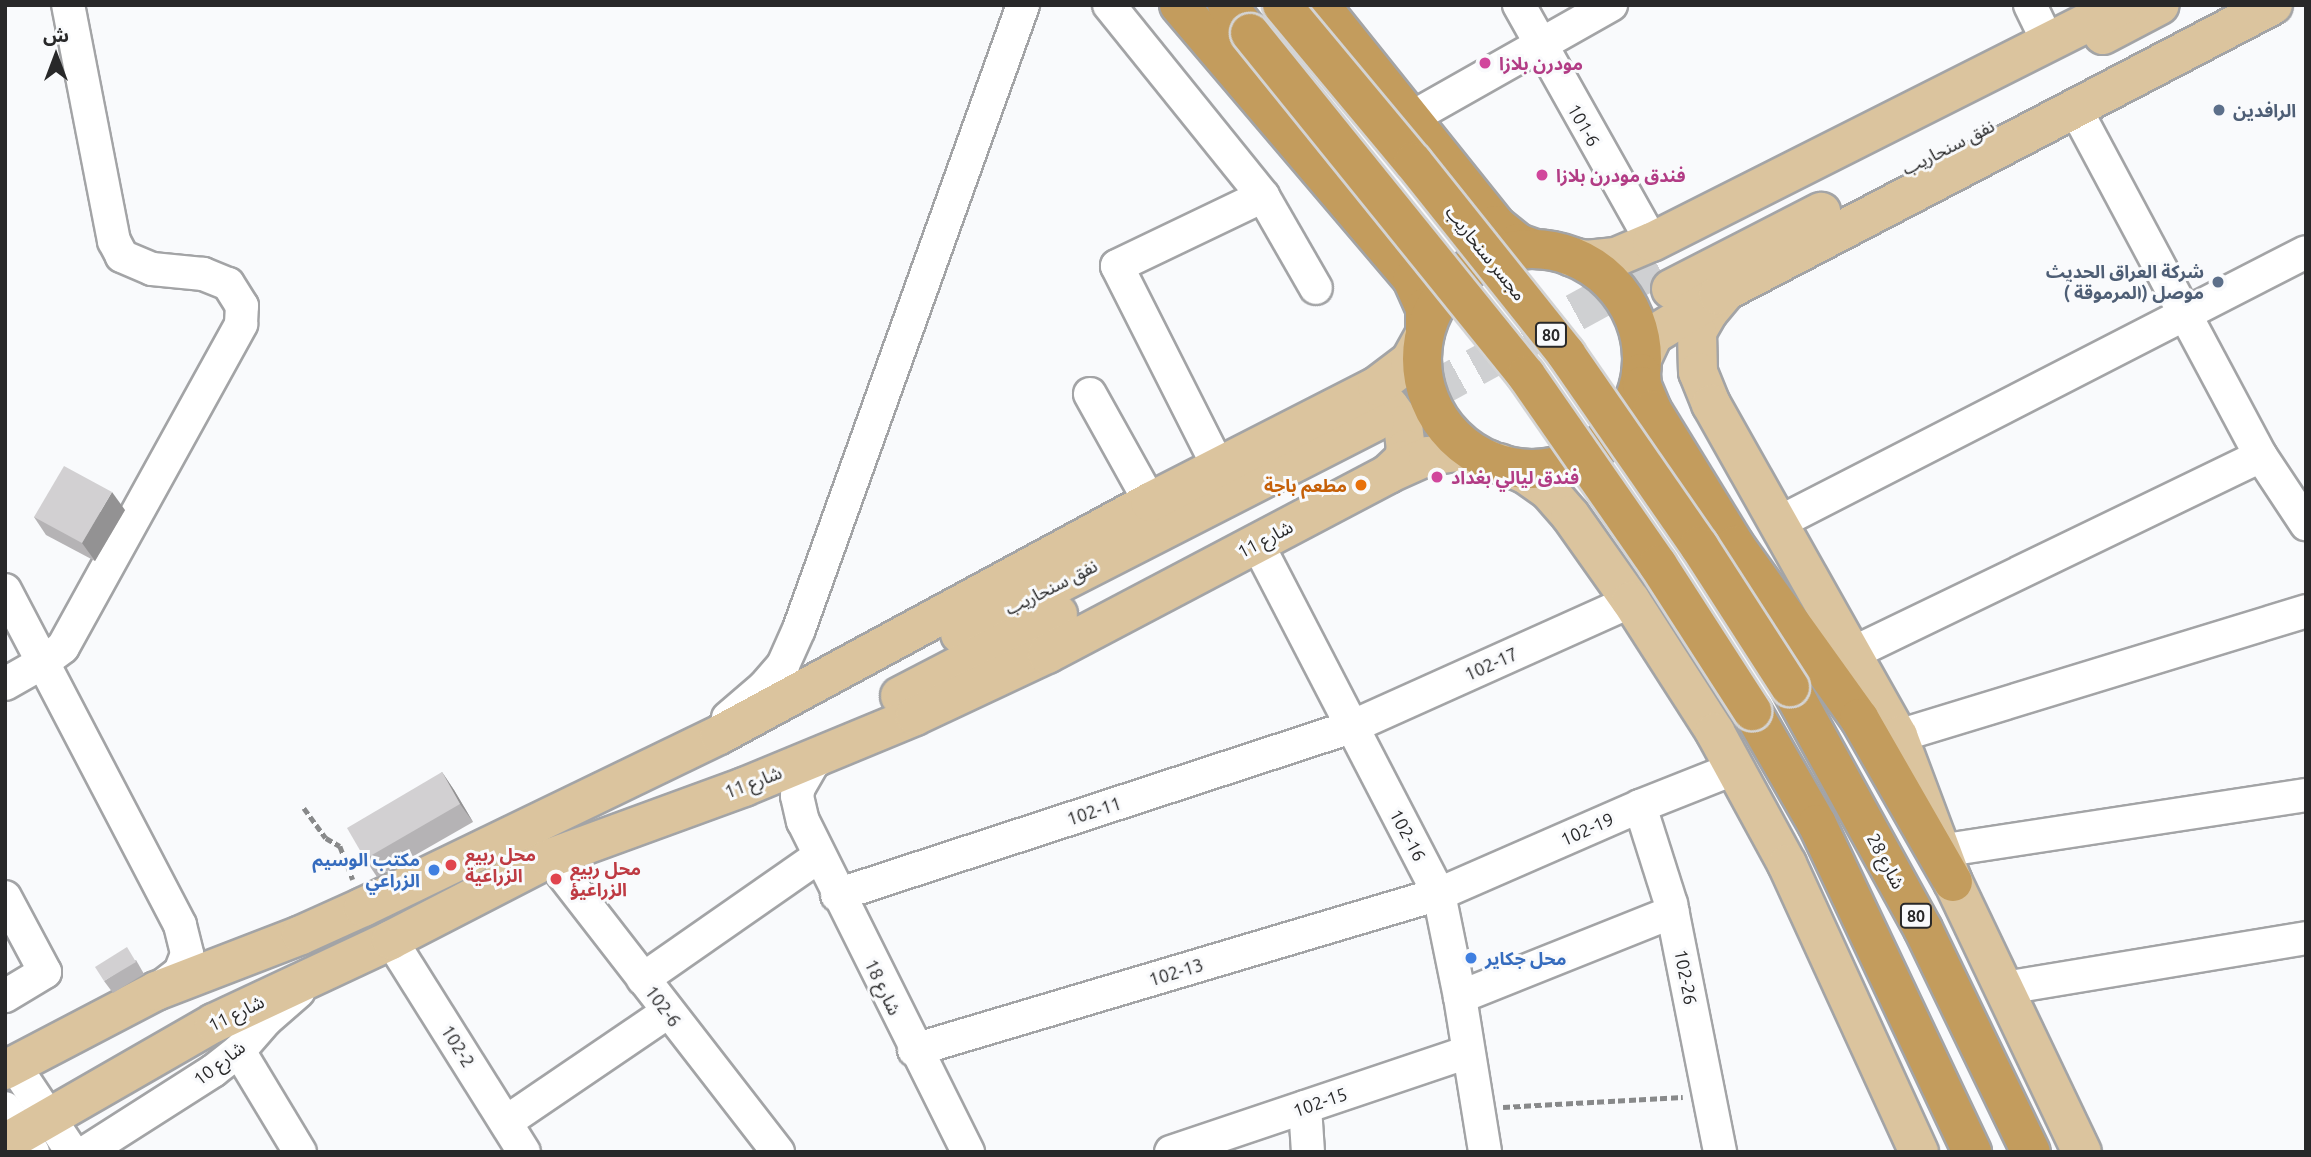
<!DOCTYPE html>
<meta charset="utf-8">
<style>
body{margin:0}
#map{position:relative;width:2311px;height:1157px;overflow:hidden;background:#f9fafc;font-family:Ubuntu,"Noto Sans Arabic",sans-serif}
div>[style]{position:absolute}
.major-tunnel>*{height:38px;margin-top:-19px;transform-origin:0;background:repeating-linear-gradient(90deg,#cfd0d2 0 38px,transparent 0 57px)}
.path>*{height:4.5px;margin-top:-2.25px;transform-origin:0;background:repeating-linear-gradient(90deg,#88898a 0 7px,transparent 0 10.5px)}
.roads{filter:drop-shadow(2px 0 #a3a4a6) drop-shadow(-2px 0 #a3a4a6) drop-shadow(0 2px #a3a4a6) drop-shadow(0 -2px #a3a4a6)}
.minor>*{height:32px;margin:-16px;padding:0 16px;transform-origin:16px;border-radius:16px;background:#fff}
.major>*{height:38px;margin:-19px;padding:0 19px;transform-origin:19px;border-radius:19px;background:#dbc49e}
.highway>*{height:38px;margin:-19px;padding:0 19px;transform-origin:19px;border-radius:19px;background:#c39c5d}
.highway>.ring{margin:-19px;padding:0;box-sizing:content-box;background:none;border:38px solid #c39c5d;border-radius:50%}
.bridges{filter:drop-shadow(2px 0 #d4d4d4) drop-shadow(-2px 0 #d4d4d4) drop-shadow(0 2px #d4d4d4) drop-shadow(0 -2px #d4d4d4)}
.highway-bridge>*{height:38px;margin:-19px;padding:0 19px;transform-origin:19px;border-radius:19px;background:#c39c5d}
.wall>*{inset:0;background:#b5b3b5}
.shaded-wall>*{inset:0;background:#939293}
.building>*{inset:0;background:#d2d0d2}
.dots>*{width:19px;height:19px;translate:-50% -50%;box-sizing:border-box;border:4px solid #f9fafc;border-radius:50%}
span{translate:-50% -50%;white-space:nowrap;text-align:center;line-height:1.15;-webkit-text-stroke:6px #f9fafc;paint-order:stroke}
.shield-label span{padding:2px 5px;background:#f9fafc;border:2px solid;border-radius:5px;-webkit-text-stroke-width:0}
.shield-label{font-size:16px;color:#282829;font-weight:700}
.hotel-label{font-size:18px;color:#b23c85;font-weight:700}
.left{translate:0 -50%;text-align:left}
.service-label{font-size:18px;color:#4e5e75;font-weight:700}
.right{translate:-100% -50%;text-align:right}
.street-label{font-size:18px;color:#282829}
.food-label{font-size:18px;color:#c56008;font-weight:700}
.health-label{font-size:18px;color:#be3a42;font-weight:700}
.shop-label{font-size:18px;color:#366cbe;font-weight:700}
.frame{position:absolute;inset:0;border:7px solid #282829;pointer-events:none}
.north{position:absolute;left:21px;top:21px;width:70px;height:70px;-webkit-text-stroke:5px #f9fafc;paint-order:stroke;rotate:0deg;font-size:19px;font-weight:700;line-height:28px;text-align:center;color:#282829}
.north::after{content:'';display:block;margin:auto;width:24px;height:32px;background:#282829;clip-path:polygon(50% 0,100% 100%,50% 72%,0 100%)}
</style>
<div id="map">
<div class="major-tunnel">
<i style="left:1375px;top:422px;width:328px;rotate:-28.7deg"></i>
</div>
<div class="path">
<i style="left:304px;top:808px;width:37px;rotate:54deg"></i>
<i style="left:326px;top:838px;width:16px;rotate:30deg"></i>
<i style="left:340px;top:846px;width:36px;rotate:69deg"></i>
<i style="left:1503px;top:1107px;width:180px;rotate:-3.2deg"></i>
</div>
<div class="roads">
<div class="minor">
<i style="left:1109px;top:5px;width:245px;rotate:51.1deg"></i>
<i style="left:1263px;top:196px;width:106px;rotate:60.1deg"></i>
<i style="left:1519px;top:5px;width:272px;rotate:60.7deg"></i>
<i style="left:2030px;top:5px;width:41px;rotate:64.1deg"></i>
<i style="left:2076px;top:110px;width:392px;rotate:61.9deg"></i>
<i style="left:2261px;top:456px;width:82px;rotate:56.5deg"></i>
<i style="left:1411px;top:118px;width:230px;rotate:-29.5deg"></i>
<i style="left:1090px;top:394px;width:124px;rotate:60.9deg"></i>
<i style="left:1218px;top:466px;width:224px;rotate:-116.8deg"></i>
<i style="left:1117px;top:266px;width:162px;rotate:-25.6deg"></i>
<i style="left:1778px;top:523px;width:593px;rotate:-27.17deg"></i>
<i style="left:1257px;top:543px;width:395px;rotate:62.6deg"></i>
<i style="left:1439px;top:894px;width:105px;rotate:78.5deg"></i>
<i style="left:1460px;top:997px;width:157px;rotate:80.8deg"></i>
<i style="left:5px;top:590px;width:378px;rotate:62.4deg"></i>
<i style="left:180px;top:925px;width:30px;rotate:76deg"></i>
<i style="left:187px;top:954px;width:19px;rotate:111deg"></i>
<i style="left:180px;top:972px;width:29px;rotate:142deg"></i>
<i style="left:1851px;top:654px;width:455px;rotate:-25.8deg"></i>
<i style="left:5px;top:684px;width:43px;rotate:-29.6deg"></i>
<i style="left:42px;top:663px;width:26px;rotate:-37deg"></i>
<i style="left:63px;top:647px;width:369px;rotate:-61.1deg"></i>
<i style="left:241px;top:324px;width:18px;rotate:-87deg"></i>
<i style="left:242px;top:306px;width:26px;rotate:-122deg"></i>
<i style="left:228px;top:284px;width:27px;rotate:-158deg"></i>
<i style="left:203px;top:274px;width:51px;rotate:-174.4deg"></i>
<i style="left:152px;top:269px;width:33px;rotate:-157deg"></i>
<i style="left:122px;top:256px;width:17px;rotate:-118deg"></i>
<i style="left:114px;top:241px;width:240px;rotate:-101deg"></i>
<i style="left:728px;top:718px;width:48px;rotate:-40.7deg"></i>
<i style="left:764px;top:687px;width:29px;rotate:-49deg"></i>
<i style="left:783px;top:665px;width:39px;rotate:-66deg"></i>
<i style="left:799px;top:629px;width:663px;rotate:-70.25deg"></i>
<i style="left:1898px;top:736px;width:427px;rotate:-17deg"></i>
<i style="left:827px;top:753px;width:17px;rotate:144deg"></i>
<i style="left:813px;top:763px;width:28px;rotate:120deg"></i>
<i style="left:799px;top:787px;width:9px;rotate:103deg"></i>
<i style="left:797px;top:796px;width:26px;rotate:77deg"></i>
<i style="left:803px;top:821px;width:370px;rotate:63.5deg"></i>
<i style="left:1640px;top:806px;width:103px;rotate:72.4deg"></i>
<i style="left:1671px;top:904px;width:253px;rotate:78.8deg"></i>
<i style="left:1940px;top:851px;width:370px;rotate:-8.7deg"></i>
<i style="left:550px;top:858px;width:372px;rotate:52.2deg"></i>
<i style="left:837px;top:895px;width:541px;rotate:-18.1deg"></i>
<i style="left:1351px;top:727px;width:307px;rotate:-24.2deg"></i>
<i style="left:5px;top:897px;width:85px;rotate:61.9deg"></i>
<i style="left:45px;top:972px;width:47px;rotate:149deg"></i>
<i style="left:391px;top:940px;width:250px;rotate:57.9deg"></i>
<i style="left:643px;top:979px;width:215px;rotate:-34.9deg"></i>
<i style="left:2005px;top:988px;width:305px;rotate:-9.4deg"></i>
<i style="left:1460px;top:997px;width:229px;rotate:-21.8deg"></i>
<i style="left:914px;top:1050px;width:548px;rotate:-16.55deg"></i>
<i style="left:1439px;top:894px;width:219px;rotate:-23.6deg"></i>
<i style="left:1640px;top:806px;width:103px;rotate:-21.6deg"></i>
<i style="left:239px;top:1051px;width:118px;rotate:58.9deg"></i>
<i style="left:14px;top:1065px;width:105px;rotate:56.3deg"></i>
<i style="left:1305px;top:1107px;width:45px;rotate:86.2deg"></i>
<i style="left:5px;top:1108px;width:52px;rotate:57.5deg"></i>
<i style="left:506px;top:1122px;width:196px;rotate:-34.2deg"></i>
<i style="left:86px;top:1152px;width:151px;rotate:-32.5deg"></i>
<i style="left:213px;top:1071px;width:33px;rotate:-38deg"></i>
<i style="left:239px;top:1051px;width:41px;rotate:-48.9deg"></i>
<i style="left:266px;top:1020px;width:43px;rotate:-41.2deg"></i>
<i style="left:1171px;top:1152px;width:313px;rotate:-18.6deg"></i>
</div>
<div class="major">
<i style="left:2103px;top:35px;width:64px;rotate:-27.8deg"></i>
<i style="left:1572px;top:257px;width:14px;rotate:12deg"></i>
<i style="left:1586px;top:260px;width:30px;rotate:-6deg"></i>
<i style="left:1616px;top:257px;width:39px;rotate:-23deg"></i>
<i style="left:1652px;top:242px;width:526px;rotate:-26.76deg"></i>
<i style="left:1671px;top:289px;width:169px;rotate:-27.2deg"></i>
<i style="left:1726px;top:291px;width:26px;rotate:130deg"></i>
<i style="left:1709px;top:311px;width:24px;rotate:120deg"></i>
<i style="left:1697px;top:332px;width:40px;rotate:88.6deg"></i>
<i style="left:1698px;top:372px;width:35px;rotate:68deg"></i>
<i style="left:1711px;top:404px;width:381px;rotate:60.6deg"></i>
<i style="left:1898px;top:736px;width:156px;rotate:69.4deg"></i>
<i style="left:1953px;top:882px;width:299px;rotate:64.5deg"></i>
<i style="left:1642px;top:359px;width:26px;rotate:-65deg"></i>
<i style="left:1653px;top:335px;width:76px;rotate:-31.6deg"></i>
<i style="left:1718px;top:295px;width:626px;rotate:-27.59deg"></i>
<i style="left:1360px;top:399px;width:30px;rotate:14deg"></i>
<i style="left:1389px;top:406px;width:24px;rotate:54deg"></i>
<i style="left:1403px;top:425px;width:24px;rotate:83deg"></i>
<i style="left:1406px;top:449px;width:11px;rotate:105deg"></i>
<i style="left:1403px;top:460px;width:21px;rotate:137deg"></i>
<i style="left:1499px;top:463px;width:28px;rotate:23deg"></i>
<i style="left:1525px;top:474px;width:29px;rotate:35deg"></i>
<i style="left:1549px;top:491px;width:32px;rotate:49deg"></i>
<i style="left:1570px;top:515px;width:105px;rotate:54.7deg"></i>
<i style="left:1631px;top:601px;width:156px;rotate:57.3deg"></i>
<i style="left:1715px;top:732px;width:150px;rotate:61.4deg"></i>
<i style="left:1787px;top:864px;width:317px;rotate:65.4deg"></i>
<i style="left:960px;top:634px;width:466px;rotate:-27.1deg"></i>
<i style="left:900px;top:696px;width:178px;rotate:-27.4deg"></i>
<i style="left:5px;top:1070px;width:170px;rotate:-27.6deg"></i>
<i style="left:156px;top:991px;width:155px;rotate:-21.1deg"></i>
<i style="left:301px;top:935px;width:68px;rotate:-24.3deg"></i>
<i style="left:363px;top:907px;width:395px;rotate:-25.8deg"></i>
<i style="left:719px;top:735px;width:490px;rotate:-28.4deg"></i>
<i style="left:1150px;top:502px;width:255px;rotate:-27.1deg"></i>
<i style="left:1377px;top:386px;width:41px;rotate:-37.1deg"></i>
<i style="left:1410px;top:361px;width:29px;rotate:-61deg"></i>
<i style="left:5px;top:1143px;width:241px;rotate:-29.9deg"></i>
<i style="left:214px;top:1023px;width:195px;rotate:-25.1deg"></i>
<i style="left:391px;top:940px;width:179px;rotate:-27.3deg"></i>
<i style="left:550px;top:858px;width:207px;rotate:-20.1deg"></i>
<i style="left:744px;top:787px;width:185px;rotate:-22.5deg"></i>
<i style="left:915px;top:716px;width:146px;rotate:-25.2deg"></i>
<i style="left:1047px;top:654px;width:386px;rotate:-27.8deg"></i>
<i style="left:1388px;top:474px;width:44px;rotate:-24.2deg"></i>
<i style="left:1428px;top:456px;width:29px;rotate:-8deg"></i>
<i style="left:1457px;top:452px;width:33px;rotate:14deg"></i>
</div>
<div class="highway">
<i style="left:1179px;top:5px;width:360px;rotate:49.6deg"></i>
<i style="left:1412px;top:279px;width:32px;rotate:66deg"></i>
<i style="left:1425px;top:308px;width:23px;rotate:90deg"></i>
<i style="left:1227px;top:5px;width:36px;rotate:51deg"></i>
<i style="left:1320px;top:5px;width:282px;rotate:51.3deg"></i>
<i style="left:1496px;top:225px;width:28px;rotate:39deg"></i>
<i style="left:1518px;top:243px;width:18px;rotate:19deg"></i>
<i class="ring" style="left:1422px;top:249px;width:182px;height:182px"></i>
<i style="left:1641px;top:373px;width:13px;rotate:86deg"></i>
<i style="left:1642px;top:386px;width:26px;rotate:67deg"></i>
<i style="left:1652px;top:410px;width:158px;rotate:58.4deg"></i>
<i style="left:1735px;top:545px;width:213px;rotate:54.4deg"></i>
<i style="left:1859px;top:718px;width:189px;rotate:60.2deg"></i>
<i style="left:1790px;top:687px;width:276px;rotate:61.2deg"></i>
<i style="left:1923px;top:929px;width:248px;rotate:64.2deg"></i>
<i style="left:1752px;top:711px;width:130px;rotate:60.1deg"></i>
<i style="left:1817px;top:824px;width:363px;rotate:64.7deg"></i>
</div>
</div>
<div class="bridges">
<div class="highway-bridge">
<i style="left:1282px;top:5px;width:204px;rotate:50.2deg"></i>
<i style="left:1413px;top:162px;width:246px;rotate:51.4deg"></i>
<i style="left:1566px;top:354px;width:234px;rotate:55.3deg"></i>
<i style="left:1699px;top:546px;width:168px;rotate:57.2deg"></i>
<i style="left:1250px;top:33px;width:439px;rotate:51.1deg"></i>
<i style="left:1526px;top:375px;width:231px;rotate:55.2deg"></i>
<i style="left:1658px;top:565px;width:174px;rotate:57.2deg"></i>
</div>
</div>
<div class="wall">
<i style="clip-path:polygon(125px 510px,95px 561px,46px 535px,34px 517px)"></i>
<i style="clip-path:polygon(442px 772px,454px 790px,473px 822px,377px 877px,365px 859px)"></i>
<i style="clip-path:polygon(136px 960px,144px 974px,113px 993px,104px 981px)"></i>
</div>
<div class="shaded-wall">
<i style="clip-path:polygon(112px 492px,125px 510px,95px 561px,82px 543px)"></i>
<i style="clip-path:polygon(442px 772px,454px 790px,473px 822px,460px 804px)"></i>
</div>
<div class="building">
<i style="clip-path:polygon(64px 466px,112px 492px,82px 543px,34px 517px)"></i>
<i style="clip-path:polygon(442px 772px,460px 804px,365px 859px,347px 828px)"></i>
<i style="clip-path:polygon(127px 947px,136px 962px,104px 981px,95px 967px)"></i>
</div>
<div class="dots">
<i style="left:1485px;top:63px;background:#d1479c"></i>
<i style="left:2219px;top:110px;background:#5c6f8a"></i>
<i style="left:1542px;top:175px;background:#d1479c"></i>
<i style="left:2218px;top:282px;background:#5c6f8a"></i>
<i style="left:1437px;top:477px;background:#d1479c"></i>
<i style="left:1361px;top:485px;background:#e8710a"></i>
<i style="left:451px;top:865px;background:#e0444e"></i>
<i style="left:434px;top:870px;background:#3f7fe0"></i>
<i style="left:556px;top:879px;background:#e0444e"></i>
<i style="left:1471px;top:958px;background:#3f7fe0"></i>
</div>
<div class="shield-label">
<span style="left:1551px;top:335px">80</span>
<span style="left:1916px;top:916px">80</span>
</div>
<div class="hotel-label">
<span class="left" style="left:1499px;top:63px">مودرن بلازا</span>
<span class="left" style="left:1556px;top:175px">فندق مودرن بلازا</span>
<span class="left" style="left:1451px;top:477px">فندق ليالي بغداد</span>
</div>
<div class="service-label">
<span class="left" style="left:2233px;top:110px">الرافدين</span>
<span class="right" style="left:2204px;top:282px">شركة العراق الحديث<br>( المرموقة) موصل</span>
</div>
<div class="street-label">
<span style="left:1584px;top:125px;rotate:60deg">101-6</span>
<span style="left:1948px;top:147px;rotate:-27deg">نفق سنحاريب</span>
<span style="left:1486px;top:253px;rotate:51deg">مجسر سنحاريب</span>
<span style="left:1265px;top:539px;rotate:-28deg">شارع 11</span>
<span style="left:1051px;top:587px;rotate:-27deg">نفق سنحاريب</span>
<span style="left:1491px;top:664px;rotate:-24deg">102-17</span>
<span style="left:753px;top:782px;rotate:-21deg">شارع 11</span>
<span style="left:1094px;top:811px;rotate:-18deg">102-11</span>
<span style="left:1587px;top:829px;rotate:-24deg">102-19</span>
<span style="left:1408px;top:835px;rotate:62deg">102-16</span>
<span style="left:1886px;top:861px;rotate:62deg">شارع 28</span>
<span style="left:1176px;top:972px;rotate:-17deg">102-13</span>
<span style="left:1686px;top:977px;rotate:79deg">102-26</span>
<span style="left:883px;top:987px;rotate:64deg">شارع 18</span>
<span style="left:663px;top:1006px;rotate:53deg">102-6</span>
<span style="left:236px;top:1013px;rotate:-26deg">شارع 11</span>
<span style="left:458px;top:1046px;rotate:58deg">102-2</span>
<span style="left:219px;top:1063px;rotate:-38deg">شارع 10</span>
<span style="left:1320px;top:1102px;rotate:-19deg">102-15</span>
</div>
<div class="food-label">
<span class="right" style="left:1347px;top:485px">مطعم باجة</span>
</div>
<div class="health-label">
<span class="left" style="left:465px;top:865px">محل ربيع<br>الزراعية</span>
<span class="left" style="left:570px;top:879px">محل ربيع<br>الزراعيؤ</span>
</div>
<div class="shop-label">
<span class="right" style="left:420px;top:870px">مكتب الوسيم<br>الزراعي</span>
<span class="left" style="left:1485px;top:958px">محل جكاير</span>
</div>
<div class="frame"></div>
<div class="north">ش</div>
</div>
